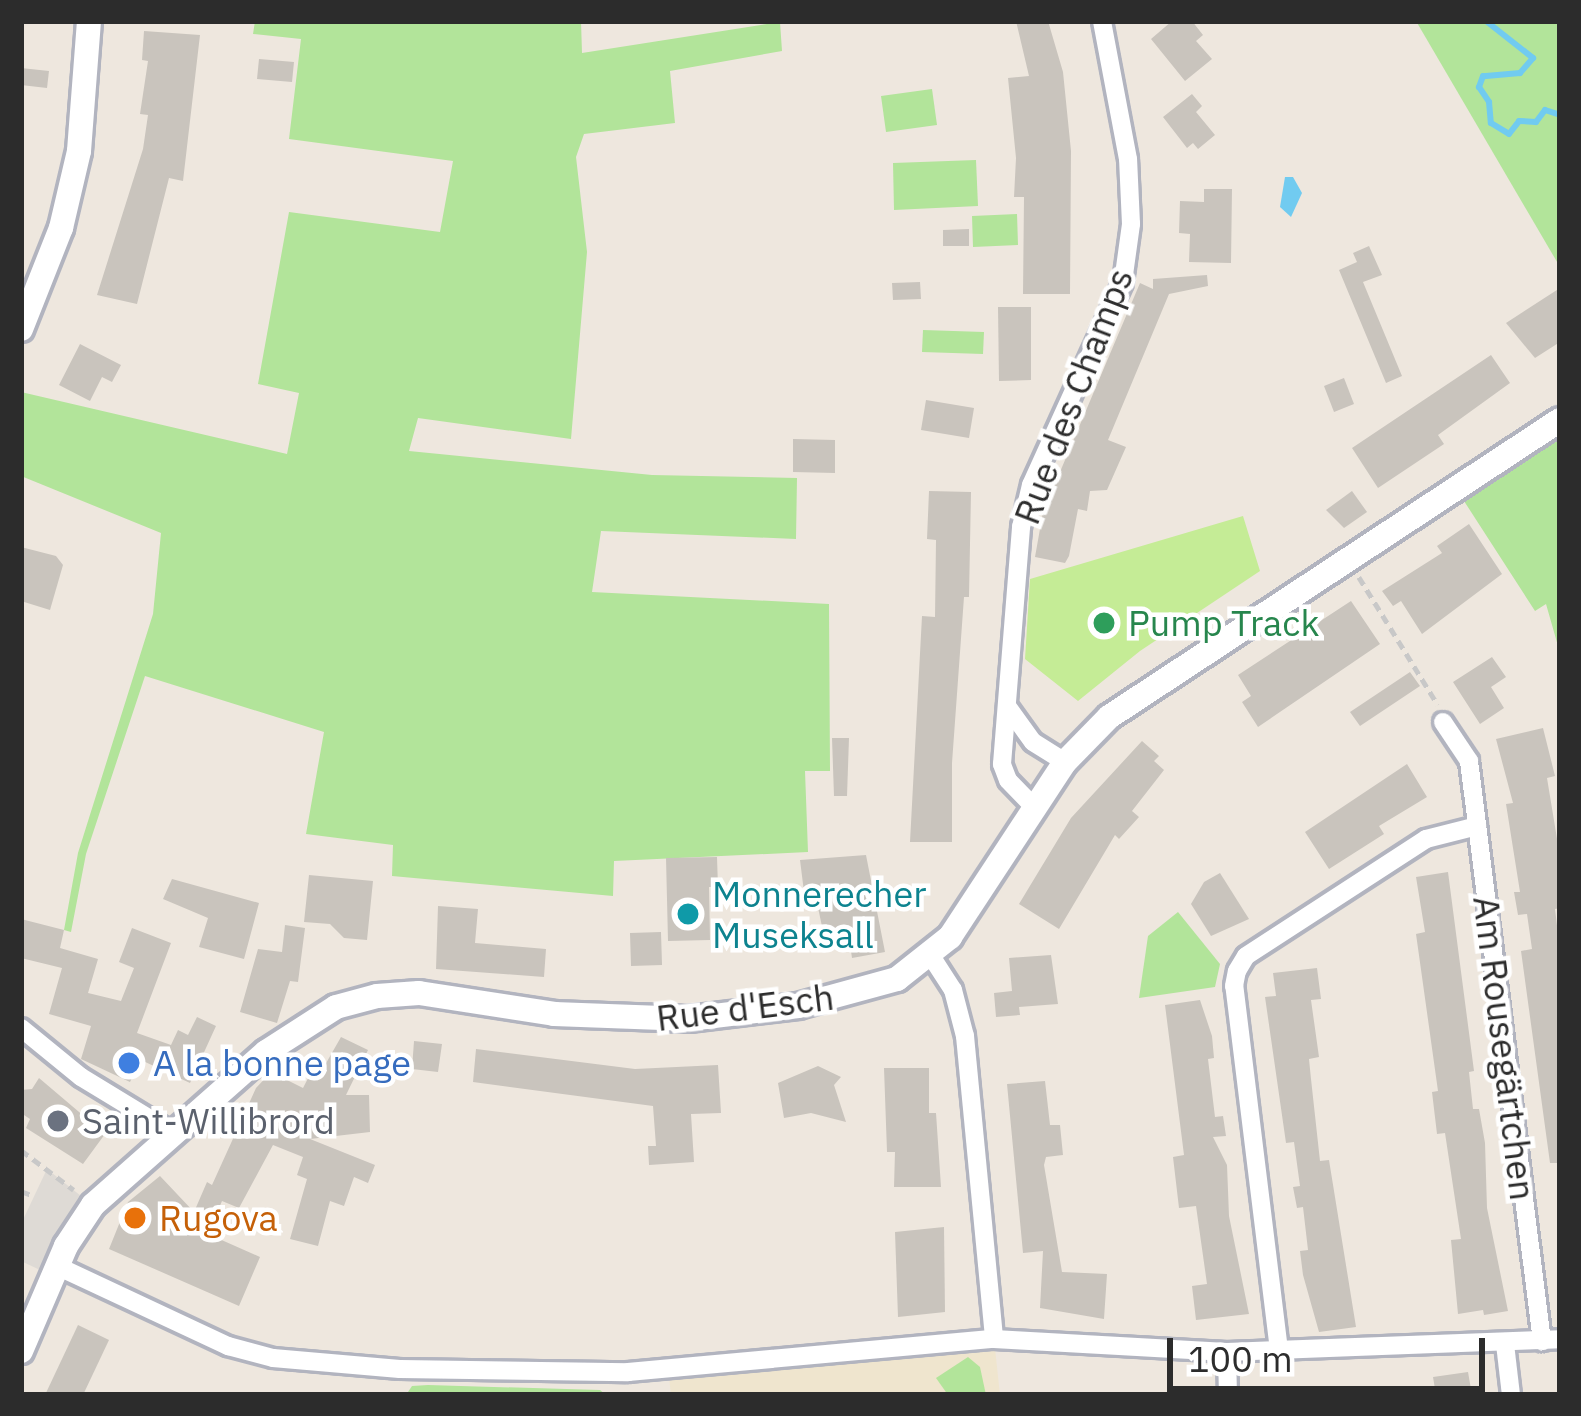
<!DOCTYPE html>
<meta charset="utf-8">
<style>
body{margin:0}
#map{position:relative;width:1581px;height:1416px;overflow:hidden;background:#eee7de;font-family:"IBM Plex Sans",sans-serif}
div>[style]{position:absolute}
.education>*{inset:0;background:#efe5ce}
.green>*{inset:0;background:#b2e49a}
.pitch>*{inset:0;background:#c5ec96}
.plaza>*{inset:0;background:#dedad5}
.water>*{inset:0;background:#71cbf0}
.stream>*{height:6px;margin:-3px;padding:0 3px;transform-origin:3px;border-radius:3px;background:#71cbf0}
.building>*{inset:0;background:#c9c4bd}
.path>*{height:4.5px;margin-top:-2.25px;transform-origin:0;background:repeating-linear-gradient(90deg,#c8c8c8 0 9px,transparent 0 15px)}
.roads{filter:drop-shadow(3px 0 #b2b4bf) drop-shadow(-3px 0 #b2b4bf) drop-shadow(0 3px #b2b4bf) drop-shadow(0 -3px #b2b4bf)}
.minor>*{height:18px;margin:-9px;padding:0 9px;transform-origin:9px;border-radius:9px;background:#fff}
.secondary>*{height:24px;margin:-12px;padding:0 12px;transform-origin:12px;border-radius:12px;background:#fff}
.dots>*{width:33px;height:33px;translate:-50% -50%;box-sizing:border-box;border:6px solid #fff;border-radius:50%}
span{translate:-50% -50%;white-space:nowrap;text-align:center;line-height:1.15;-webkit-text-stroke:9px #fff;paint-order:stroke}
.street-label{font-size:36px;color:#2c2c2c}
.leisure-label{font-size:36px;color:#27864d}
.left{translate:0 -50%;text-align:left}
.culture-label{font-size:36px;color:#0d838f}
.shop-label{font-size:36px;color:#366cbe}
.worship-label{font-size:36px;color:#5b616d}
.food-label{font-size:36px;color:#c56008}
.frame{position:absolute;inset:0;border:24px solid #2c2c2c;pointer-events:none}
.scale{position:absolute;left:1167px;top:1338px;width:318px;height:54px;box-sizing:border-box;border:6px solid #2c2c2c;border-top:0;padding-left:15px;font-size:36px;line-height:42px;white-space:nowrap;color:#2c2c2c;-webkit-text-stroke:9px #fff;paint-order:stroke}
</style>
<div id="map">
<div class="education">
<i style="clip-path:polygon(994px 1339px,1000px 1395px,671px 1395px,668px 1368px)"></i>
</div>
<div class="green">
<i style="clip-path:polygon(255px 21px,581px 21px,582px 53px,780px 22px,782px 51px,670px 71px,675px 123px,584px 134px,576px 157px,587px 252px,571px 439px,418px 418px,409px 451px,652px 475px,797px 478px,796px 539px,601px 531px,592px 592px,829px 604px,830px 771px,805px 771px,808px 852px,614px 861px,613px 896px,392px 876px,393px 845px,306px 834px,324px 732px,145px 676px,86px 854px,71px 932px,64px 930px,78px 853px,153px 614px,161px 533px,21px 476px,21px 392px,287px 454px,299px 393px,258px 384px,289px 212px,440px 232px,453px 161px,289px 139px,301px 39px,253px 34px)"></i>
<i style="clip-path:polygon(1416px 21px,1560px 21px,1560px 267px)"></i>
<i style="clip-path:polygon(932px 89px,937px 125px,886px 132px,881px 96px)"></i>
<i style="clip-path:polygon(976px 160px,978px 206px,894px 210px,893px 163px)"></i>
<i style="clip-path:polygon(1017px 214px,1018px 245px,973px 247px,972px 216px)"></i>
<i style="clip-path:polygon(923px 330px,984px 332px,983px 354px,922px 352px)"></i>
<i style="clip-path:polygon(1560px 434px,1560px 653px,1546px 604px,1535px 611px,1464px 501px)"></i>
<i style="clip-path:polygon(1178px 912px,1220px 964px,1215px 987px,1139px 998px,1148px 936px)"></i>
<i style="clip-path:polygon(968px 1357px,980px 1367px,986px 1395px,948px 1395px,936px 1378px)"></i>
<i style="clip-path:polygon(428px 1385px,600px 1390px,606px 1395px,406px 1395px,412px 1386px)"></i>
</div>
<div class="pitch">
<i style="clip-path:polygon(1243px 516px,1260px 571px,1140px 651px,1078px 701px,1025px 659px,1030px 579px)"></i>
</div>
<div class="plaza">
<i style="clip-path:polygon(47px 1169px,81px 1196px,40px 1270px,21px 1261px,21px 1224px)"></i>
</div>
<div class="water">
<i style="clip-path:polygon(1285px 177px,1293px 177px,1302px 193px,1291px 217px,1280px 207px)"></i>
</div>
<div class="stream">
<i style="left:1486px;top:21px;width:60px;rotate:38.2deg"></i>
<i style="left:1533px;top:58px;width:20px;rotate:131deg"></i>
<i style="left:1520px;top:73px;width:37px;rotate:175deg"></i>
<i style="left:1483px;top:76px;width:12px;rotate:110deg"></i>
<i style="left:1479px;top:87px;width:18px;rotate:56deg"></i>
<i style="left:1489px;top:102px;width:21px;rotate:85deg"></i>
<i style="left:1491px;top:123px;width:21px;rotate:31deg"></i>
<i style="left:1509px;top:134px;width:16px;rotate:-52deg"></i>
<i style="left:1519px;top:121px;width:17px;rotate:3deg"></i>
<i style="left:1536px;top:122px;width:15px;rotate:-53deg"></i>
<i style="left:1545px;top:110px;width:16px;rotate:18deg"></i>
</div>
<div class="building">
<i style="clip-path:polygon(1016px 21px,1048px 21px,1063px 72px,1071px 151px,1070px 294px,1023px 294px,1024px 197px,1014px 197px,1016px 158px,1008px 78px,1029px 76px)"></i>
<i style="clip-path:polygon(1172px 21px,1192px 21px,1203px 35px,1196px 41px,1212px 59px,1185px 81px,1151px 39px)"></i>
<i style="clip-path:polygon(144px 31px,200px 35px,183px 181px,169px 178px,137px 304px,97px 295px,143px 149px,148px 115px,140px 114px,148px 61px,142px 60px)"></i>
<i style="clip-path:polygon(259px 59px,294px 62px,292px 82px,257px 79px)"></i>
<i style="clip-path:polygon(21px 68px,49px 71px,47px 88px,21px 85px)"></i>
<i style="clip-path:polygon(1192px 94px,1202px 106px,1196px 112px,1215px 135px,1198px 149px,1193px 143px,1187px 148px,1163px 117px)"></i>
<i style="clip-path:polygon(1204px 189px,1232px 189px,1231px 263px,1189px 262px,1190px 234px,1179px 233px,1180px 201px,1204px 202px)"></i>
<i style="clip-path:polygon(969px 229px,969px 246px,943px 246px,943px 230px)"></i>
<i style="clip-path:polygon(1369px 246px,1382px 275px,1363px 282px,1402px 376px,1386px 383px,1339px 270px,1357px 262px,1353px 253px)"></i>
<i style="clip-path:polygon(1207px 275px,1208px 286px,1169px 294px,1108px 440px,1126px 447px,1107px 490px,1090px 491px,1087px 511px,1078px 509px,1069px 556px,1065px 563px,1035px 557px,1043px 512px,1140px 283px,1153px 289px,1153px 279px)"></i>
<i style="clip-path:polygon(920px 282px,921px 299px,893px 300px,892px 283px)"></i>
<i style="clip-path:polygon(1560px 288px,1560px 342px,1535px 358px,1506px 323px)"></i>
<i style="clip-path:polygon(998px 307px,1031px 307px,1031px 380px,999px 381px)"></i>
<i style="clip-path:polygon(80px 344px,121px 365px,112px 382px,102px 377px,90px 401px,59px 385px)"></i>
<i style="clip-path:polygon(1491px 355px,1510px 383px,1438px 435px,1444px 444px,1378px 488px,1352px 448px)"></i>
<i style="clip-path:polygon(1344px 378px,1354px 404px,1334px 412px,1324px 386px)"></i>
<i style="clip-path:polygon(926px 400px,974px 408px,969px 438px,921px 430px)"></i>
<i style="clip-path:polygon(793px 439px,835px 440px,835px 473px,793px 472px)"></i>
<i style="clip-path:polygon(929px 491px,971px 492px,969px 597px,964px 597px,952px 763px,952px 842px,910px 842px,922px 616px,935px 617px,936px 540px,927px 539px)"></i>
<i style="clip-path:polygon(1352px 491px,1367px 512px,1344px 528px,1326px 510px)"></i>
<i style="clip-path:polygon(1469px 524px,1502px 574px,1422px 634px,1401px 601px,1393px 606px,1382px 591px,1442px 553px,1437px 546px)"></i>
<i style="clip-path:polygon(21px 547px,56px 556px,63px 565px,50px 610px,21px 601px)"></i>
<i style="clip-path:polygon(1351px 601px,1380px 644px,1258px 727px,1242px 702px,1251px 696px,1238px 675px)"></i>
<i style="clip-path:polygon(1492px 657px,1506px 677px,1491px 687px,1504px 708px,1480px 724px,1453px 682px)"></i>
<i style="clip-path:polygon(1410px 672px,1420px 686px,1360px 726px,1350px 712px)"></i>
<i style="clip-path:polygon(1543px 728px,1555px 776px,1547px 778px,1560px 857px,1560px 908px,1555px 909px,1560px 950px,1560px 1163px,1550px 1163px,1521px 951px,1532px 949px,1527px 914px,1518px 915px,1514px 892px,1520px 892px,1506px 804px,1513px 803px,1496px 739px)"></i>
<i style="clip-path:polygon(832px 738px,849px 738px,847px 796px,834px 796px)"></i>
<i style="clip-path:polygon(1142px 741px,1159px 756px,1154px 761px,1164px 770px,1132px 811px,1139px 817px,1119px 839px,1115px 835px,1059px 929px,1019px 904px,1071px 818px)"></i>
<i style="clip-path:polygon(1407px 764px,1427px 797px,1379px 826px,1384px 834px,1329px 869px,1305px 832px)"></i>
<i style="clip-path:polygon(866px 855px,885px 952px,852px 958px,848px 931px,824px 936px,816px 898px,805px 900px,800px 860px)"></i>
<i style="clip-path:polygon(717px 857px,718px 887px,709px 887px,710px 940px,668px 941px,666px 858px)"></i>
<i style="clip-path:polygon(1448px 872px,1474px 1071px,1469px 1072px,1473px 1109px,1479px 1109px,1485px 1143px,1487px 1208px,1508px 1311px,1484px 1315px,1483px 1310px,1458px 1314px,1451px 1240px,1461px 1239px,1445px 1133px,1437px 1134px,1432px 1092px,1438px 1091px,1416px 934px,1425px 932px,1416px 877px)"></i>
<i style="clip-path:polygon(1220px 873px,1249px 919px,1211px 936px,1191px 904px,1204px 882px)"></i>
<i style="clip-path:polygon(309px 875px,373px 881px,367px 940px,344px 938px,330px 924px,304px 922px)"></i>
<i style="clip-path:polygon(172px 879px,259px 903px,244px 959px,199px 947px,208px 918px,163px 899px)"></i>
<i style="clip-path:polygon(438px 906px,478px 909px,475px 943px,546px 949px,544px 977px,436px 969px)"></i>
<i style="clip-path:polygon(21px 919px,64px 930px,60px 948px,98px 959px,88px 993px,121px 1001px,134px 968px,119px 962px,132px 928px,171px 943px,137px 1033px,171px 1045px,178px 1030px,188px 1035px,197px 1017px,216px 1026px,190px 1083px,141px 1060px,130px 1082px,81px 1059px,91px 1026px,49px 1014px,62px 968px,21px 958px)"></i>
<i style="clip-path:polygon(285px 925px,305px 928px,298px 982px,290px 981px,277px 1023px,240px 1012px,258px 949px,282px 952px)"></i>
<i style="clip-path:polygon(661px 932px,662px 965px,631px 966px,630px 933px)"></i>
<i style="clip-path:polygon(1051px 955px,1058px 1004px,1019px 1007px,1020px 1015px,996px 1017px,994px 993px,1012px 991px,1009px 958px)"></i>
<i style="clip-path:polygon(1317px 968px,1321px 999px,1311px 1000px,1319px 1057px,1309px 1059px,1311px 1079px,1320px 1161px,1329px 1160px,1356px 1327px,1319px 1332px,1303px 1275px,1300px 1251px,1308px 1250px,1303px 1207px,1297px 1208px,1293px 1187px,1300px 1186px,1294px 1142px,1286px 1143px,1265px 997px,1276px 996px,1273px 973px)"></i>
<i style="clip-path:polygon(1200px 1000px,1212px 1036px,1214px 1058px,1208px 1059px,1215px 1117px,1223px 1116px,1226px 1136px,1213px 1137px,1227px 1165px,1229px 1216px,1249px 1314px,1196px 1320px,1192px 1286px,1207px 1284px,1196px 1206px,1179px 1208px,1173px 1157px,1184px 1155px,1165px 1005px)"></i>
<i style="clip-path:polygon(341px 1037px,368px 1050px,346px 1095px,369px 1095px,370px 1132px,310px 1139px,375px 1165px,368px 1183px,354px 1177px,344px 1206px,330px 1201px,318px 1246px,290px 1239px,307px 1179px,297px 1175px,303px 1157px,273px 1145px,239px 1208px,222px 1201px,208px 1234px,260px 1257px,239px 1306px,109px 1249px,128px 1202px,160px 1176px,194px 1212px,207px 1182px,212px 1185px,256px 1088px,271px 1072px,303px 1088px,317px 1061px,325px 1065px)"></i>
<i style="clip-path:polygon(414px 1041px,442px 1044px,438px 1072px,412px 1069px)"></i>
<i style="clip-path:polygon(476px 1049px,635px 1069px,718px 1065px,721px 1113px,691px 1114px,694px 1162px,649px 1165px,648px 1146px,656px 1146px,653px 1106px,473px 1082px)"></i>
<i style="clip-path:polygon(818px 1066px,841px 1077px,834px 1085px,846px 1122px,811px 1113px,784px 1118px,778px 1083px)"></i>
<i style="clip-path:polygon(884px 1068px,929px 1068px,929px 1113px,936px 1113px,941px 1187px,894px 1187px,895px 1152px,887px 1152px)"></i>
<i style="clip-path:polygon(39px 1078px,105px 1134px,83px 1164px,26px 1128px,30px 1119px,21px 1113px,21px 1090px,32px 1089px)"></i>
<i style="clip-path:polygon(1045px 1081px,1050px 1125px,1060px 1125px,1063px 1155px,1046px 1157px,1044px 1165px,1062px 1272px,1107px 1274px,1104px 1319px,1040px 1308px,1043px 1251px,1023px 1253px,1007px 1084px)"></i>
<i style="clip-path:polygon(944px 1227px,945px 1312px,898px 1317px,895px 1232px)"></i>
<i style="clip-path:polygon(78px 1325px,109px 1340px,83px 1395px,45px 1395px)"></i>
<i style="clip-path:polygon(1468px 1372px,1472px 1395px,1436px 1395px,1433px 1377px)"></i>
</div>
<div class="path">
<i style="left:1359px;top:577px;width:150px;rotate:58.3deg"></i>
<i style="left:21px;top:1150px;width:66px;rotate:37deg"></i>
<i style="left:21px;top:1191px;width:14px;rotate:21deg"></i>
</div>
<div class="roads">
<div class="minor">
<i style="left:1007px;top:706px;width:44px;rotate:54.2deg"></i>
<i style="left:1033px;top:742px;width:38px;rotate:32deg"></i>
<i style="left:1443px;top:722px;width:47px;rotate:56.3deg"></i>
<i style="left:1469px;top:761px;width:585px;rotate:82.83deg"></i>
<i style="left:1034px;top:807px;width:37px;rotate:-134deg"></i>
<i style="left:1008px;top:780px;width:17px;rotate:-111deg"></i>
<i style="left:1002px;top:764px;width:238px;rotate:-85.4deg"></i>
<i style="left:1021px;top:527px;width:43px;rotate:-76.6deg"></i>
<i style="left:1031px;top:485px;width:223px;rotate:-65.6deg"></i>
<i style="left:1123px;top:282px;width:59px;rotate:-82.1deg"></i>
<i style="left:1131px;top:224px;width:65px;rotate:-92.6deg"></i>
<i style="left:1128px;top:159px;width:140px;rotate:-100.7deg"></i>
<i style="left:931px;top:956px;width:40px;rotate:57.1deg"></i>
<i style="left:953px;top:990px;width:48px;rotate:75.4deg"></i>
<i style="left:965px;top:1036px;width:304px;rotate:84.5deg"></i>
<i style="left:21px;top:1028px;width:77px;rotate:39.2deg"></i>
<i style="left:81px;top:1077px;width:108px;rotate:31.3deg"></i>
<i style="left:57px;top:1266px;width:189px;rotate:25.1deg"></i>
<i style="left:228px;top:1346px;width:47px;rotate:14.9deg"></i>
<i style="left:273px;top:1358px;width:127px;rotate:5deg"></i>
<i style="left:400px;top:1369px;width:228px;rotate:0.8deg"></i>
<i style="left:628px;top:1372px;width:367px;rotate:-5.2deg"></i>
<i style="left:994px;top:1339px;width:233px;rotate:3.2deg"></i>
<i style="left:1227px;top:1352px;width:333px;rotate:-2.2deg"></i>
<i style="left:1505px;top:1344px;width:51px;rotate:83.3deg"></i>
<i style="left:1279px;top:1350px;width:367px;rotate:-97deg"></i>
<i style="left:1234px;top:986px;width:15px;rotate:-79deg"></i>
<i style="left:1237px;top:971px;width:17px;rotate:-59deg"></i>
<i style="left:1246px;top:956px;width:215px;rotate:-33deg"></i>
<i style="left:1426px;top:839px;width:53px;rotate:-14.3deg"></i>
<i style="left:1227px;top:1352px;width:43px;rotate:88.7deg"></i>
</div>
<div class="secondary">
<i style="left:21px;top:329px;width:109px;rotate:-68.4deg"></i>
<i style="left:61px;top:228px;width:79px;rotate:-76.8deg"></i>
<i style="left:79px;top:151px;width:130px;rotate:-85.6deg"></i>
<i style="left:21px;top:1351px;width:114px;rotate:-66.8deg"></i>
<i style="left:66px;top:1246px;width:49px;rotate:-56.6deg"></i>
<i style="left:93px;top:1205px;width:231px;rotate:-41.5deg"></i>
<i style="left:266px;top:1052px;width:83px;rotate:-32.7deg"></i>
<i style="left:336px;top:1007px;width:42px;rotate:-15deg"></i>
<i style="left:377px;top:996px;width:42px;rotate:-4.1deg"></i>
<i style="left:419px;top:993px;width:137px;rotate:8.8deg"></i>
<i style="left:554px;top:1014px;width:135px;rotate:2.1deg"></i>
<i style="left:689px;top:1019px;width:110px;rotate:-6.8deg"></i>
<i style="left:798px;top:1006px;width:103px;rotate:-15.3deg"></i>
<i style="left:897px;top:979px;width:68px;rotate:-38.4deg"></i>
<i style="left:950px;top:937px;width:209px;rotate:-56.7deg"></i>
<i style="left:1065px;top:762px;width:63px;rotate:-45.6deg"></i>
<i style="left:1109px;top:717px;width:540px;rotate:-33.37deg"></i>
</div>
</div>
<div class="dots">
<i style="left:1104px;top:623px;background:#2e9e5b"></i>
<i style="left:688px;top:914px;background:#0f9aa8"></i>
<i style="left:129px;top:1063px;background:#3f7fe0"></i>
<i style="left:58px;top:1121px;background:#6b7280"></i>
<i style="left:135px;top:1218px;background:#e8710a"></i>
</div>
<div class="street-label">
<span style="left:1073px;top:396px;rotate:-69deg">Rue des Champs</span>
<span style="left:745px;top:1007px;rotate:-7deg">Rue d'Esch</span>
<span style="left:1505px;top:1048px;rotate:83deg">Am Rousegärtchen</span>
</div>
<div class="leisure-label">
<span class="left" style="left:1128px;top:623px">Pump Track</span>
</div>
<div class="culture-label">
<span class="left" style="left:712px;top:914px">Monnerecher<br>Museksall</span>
</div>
<div class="shop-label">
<span class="left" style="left:153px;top:1063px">A la bonne page</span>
</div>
<div class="worship-label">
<span class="left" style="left:82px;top:1121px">Saint-Willibrord</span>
</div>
<div class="food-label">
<span class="left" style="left:159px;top:1218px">Rugova</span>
</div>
<div class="frame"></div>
<div class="scale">100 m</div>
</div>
